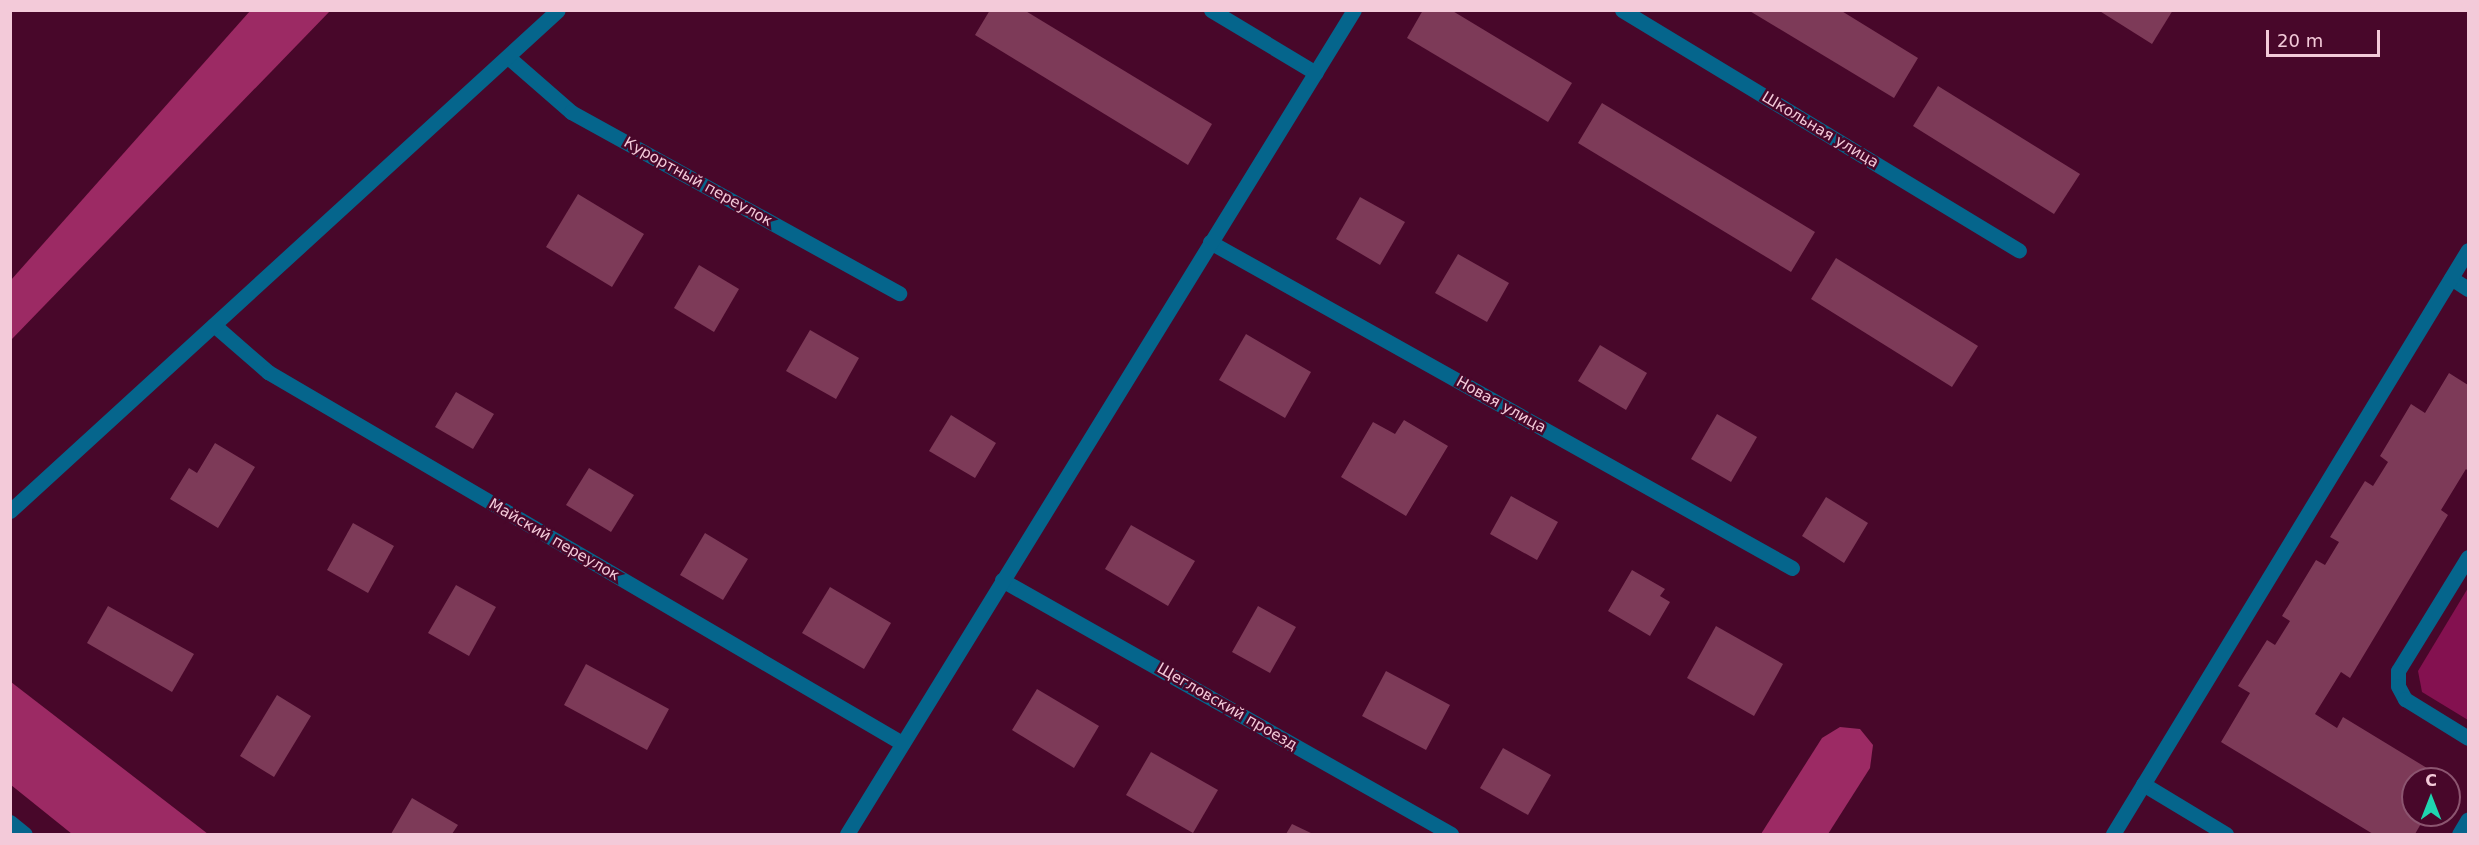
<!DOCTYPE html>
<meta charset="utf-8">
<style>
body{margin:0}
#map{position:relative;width:2479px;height:845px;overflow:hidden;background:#48072a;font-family:"DejaVu Sans",sans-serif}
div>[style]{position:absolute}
.green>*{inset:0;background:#841150}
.forest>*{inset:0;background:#9c2a64}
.building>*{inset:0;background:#7d3a58}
.minor>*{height:15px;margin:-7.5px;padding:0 7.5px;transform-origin:7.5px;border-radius:7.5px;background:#05658c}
span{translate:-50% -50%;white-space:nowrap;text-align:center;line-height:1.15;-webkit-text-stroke:5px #48072a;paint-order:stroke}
.street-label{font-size:15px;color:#f3cad9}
.frame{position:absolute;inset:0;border:12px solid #f3cad9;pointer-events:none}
.north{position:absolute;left:2401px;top:767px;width:60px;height:60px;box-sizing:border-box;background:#48072a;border:2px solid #8c5570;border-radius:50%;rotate:0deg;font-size:16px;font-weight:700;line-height:24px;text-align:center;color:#f3cad9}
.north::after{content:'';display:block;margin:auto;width:21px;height:27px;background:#1fd5b0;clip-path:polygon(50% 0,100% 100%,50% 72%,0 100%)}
.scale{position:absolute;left:2266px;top:30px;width:114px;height:27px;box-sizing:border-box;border:3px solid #f3cad9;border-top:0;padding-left:8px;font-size:18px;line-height:21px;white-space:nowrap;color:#f3cad9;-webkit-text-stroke:4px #48072a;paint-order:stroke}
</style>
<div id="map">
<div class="green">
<i style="clip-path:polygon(2468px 588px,2468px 720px,2422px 692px,2418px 671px)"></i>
</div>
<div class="forest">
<i style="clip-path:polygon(250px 11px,330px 11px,11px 340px,11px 280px)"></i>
<i style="clip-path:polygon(10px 682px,11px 682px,208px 834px,72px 834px,11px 785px)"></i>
<i style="clip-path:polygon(1840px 727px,1860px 729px,1873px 745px,1870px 768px,1828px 834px,1761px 834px,1822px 738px)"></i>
</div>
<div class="building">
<i style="clip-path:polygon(990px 10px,1024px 10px,1212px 124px,1188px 165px,975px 35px)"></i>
<i style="clip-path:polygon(1423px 10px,1451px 10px,1572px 83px,1548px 122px,1407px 38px)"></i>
<i style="clip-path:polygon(1748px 10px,1840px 10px,1918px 58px,1894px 98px)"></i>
<i style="clip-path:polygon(2098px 10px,2173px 10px,2152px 44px)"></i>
<i style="clip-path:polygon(1938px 86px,2080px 174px,2054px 214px,1913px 126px)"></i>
<i style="clip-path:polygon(1602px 103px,1815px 232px,1791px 272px,1578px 143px)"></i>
<i style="clip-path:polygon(578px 194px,644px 234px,612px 287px,546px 247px)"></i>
<i style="clip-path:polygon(1360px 197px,1405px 222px,1380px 265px,1336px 239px)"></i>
<i style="clip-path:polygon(1458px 254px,1509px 283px,1487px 322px,1435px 293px)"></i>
<i style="clip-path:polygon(1836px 258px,1978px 346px,1952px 387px,1811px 299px)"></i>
<i style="clip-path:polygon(699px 265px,739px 289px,714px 332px,674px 308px)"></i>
<i style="clip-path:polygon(810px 330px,859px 358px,836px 399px,786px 371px)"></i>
<i style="clip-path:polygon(1246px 334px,1311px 372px,1285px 418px,1219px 380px)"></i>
<i style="clip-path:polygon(1600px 345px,1647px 373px,1626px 410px,1578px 381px)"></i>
<i style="clip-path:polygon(2449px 373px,2468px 385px,2468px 471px,2466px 469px,2441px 510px,2448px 515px,2350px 678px,2341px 672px,2315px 714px,2337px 728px,2343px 717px,2445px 779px,2413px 779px,2413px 815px,2426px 815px,2415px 834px,2373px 834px,2221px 742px,2250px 693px,2238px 686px,2267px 640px,2275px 645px,2290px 621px,2282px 616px,2316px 560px,2325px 565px,2339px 542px,2330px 537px,2365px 481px,2373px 486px,2388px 462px,2380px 456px,2411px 404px,2425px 413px)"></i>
<i style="clip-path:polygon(456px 392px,494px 414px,473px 449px,435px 427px)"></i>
<i style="clip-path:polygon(1717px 414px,1757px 437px,1731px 482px,1691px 459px)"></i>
<i style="clip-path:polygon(951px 415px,996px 443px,975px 478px,929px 451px)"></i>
<i style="clip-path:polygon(1404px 420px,1448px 446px,1406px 516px,1341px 477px,1373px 422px,1395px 434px)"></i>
<i style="clip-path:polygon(215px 443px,255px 467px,218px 528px,170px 499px,189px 468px,197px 473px)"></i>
<i style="clip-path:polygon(589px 468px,634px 495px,611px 532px,566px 505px)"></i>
<i style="clip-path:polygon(1511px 496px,1558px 522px,1537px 560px,1490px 534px)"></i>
<i style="clip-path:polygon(1826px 497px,1868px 523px,1844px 563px,1802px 536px)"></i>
<i style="clip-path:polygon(353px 523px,394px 546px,368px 593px,327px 570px)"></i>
<i style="clip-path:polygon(1131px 525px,1195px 561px,1168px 606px,1105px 569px)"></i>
<i style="clip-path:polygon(705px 533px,748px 559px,723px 600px,680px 575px)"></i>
<i style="clip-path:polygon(1632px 570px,1665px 589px,1660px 596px,1670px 602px,1650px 636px,1608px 611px)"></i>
<i style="clip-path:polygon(456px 585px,496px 607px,469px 656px,428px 633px)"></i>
<i style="clip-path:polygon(830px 587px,891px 623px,864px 669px,802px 633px)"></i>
<i style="clip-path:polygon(108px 606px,194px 654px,172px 692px,87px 643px)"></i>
<i style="clip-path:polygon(1258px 606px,1296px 627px,1270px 673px,1232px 652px)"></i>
<i style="clip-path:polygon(1716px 626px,1783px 664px,1754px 716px,1687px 678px)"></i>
<i style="clip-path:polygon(586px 664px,669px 709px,647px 750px,564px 705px)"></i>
<i style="clip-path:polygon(1386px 671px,1450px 705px,1426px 750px,1362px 716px)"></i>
<i style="clip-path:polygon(1037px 689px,1099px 726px,1074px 768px,1012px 730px)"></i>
<i style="clip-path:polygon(277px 695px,311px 716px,274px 777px,240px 756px)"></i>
<i style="clip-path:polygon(1503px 748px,1551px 775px,1528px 815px,1480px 788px)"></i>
<i style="clip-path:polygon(1151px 752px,1218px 790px,1193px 833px,1126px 795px)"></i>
<i style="clip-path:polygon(412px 798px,458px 825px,452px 834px,391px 834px)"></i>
<i style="clip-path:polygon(1292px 824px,1313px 834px,1286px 834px)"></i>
</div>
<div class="minor">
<i style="left:1211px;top:10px;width:122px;rotate:31deg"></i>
<i style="left:1622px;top:10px;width:464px;rotate:31.2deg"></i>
<i style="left:508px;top:57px;width:84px;rotate:41.1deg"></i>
<i style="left:571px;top:112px;width:375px;rotate:28.9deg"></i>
<i style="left:1210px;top:242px;width:667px;rotate:29.25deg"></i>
<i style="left:2451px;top:278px;width:20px;rotate:33deg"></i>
<i style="left:214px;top:325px;width:72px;rotate:41deg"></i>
<i style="left:268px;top:372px;width:735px;rotate:30.34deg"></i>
<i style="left:10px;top:511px;width:742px;rotate:-42.43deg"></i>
<i style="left:2468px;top:557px;width:134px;rotate:121.6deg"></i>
<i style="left:2398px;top:671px;width:15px;rotate:90deg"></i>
<i style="left:2398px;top:686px;width:15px;rotate:62deg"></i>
<i style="left:2405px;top:699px;width:74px;rotate:31.8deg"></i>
<i style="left:1002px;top:580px;width:516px;rotate:29.5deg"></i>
<i style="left:2143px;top:784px;width:97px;rotate:31.1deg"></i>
<i style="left:10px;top:822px;width:19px;rotate:39deg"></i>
<i style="left:847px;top:834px;width:967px;rotate:-58.4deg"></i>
<i style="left:2113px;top:834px;width:683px;rotate:-58.71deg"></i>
<i style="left:2459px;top:834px;width:17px;rotate:-59deg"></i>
</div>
<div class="street-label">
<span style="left:1820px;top:130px;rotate:31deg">Школьная улица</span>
<span style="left:698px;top:182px;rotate:29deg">Курортный переулок</span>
<span style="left:1501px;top:405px;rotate:29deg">Новая улица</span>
<span style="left:554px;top:540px;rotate:30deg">Майский переулок</span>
<span style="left:1227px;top:707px;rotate:30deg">Щегловский проезд</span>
</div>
<div class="frame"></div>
<div class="north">С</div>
<div class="scale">20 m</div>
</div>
